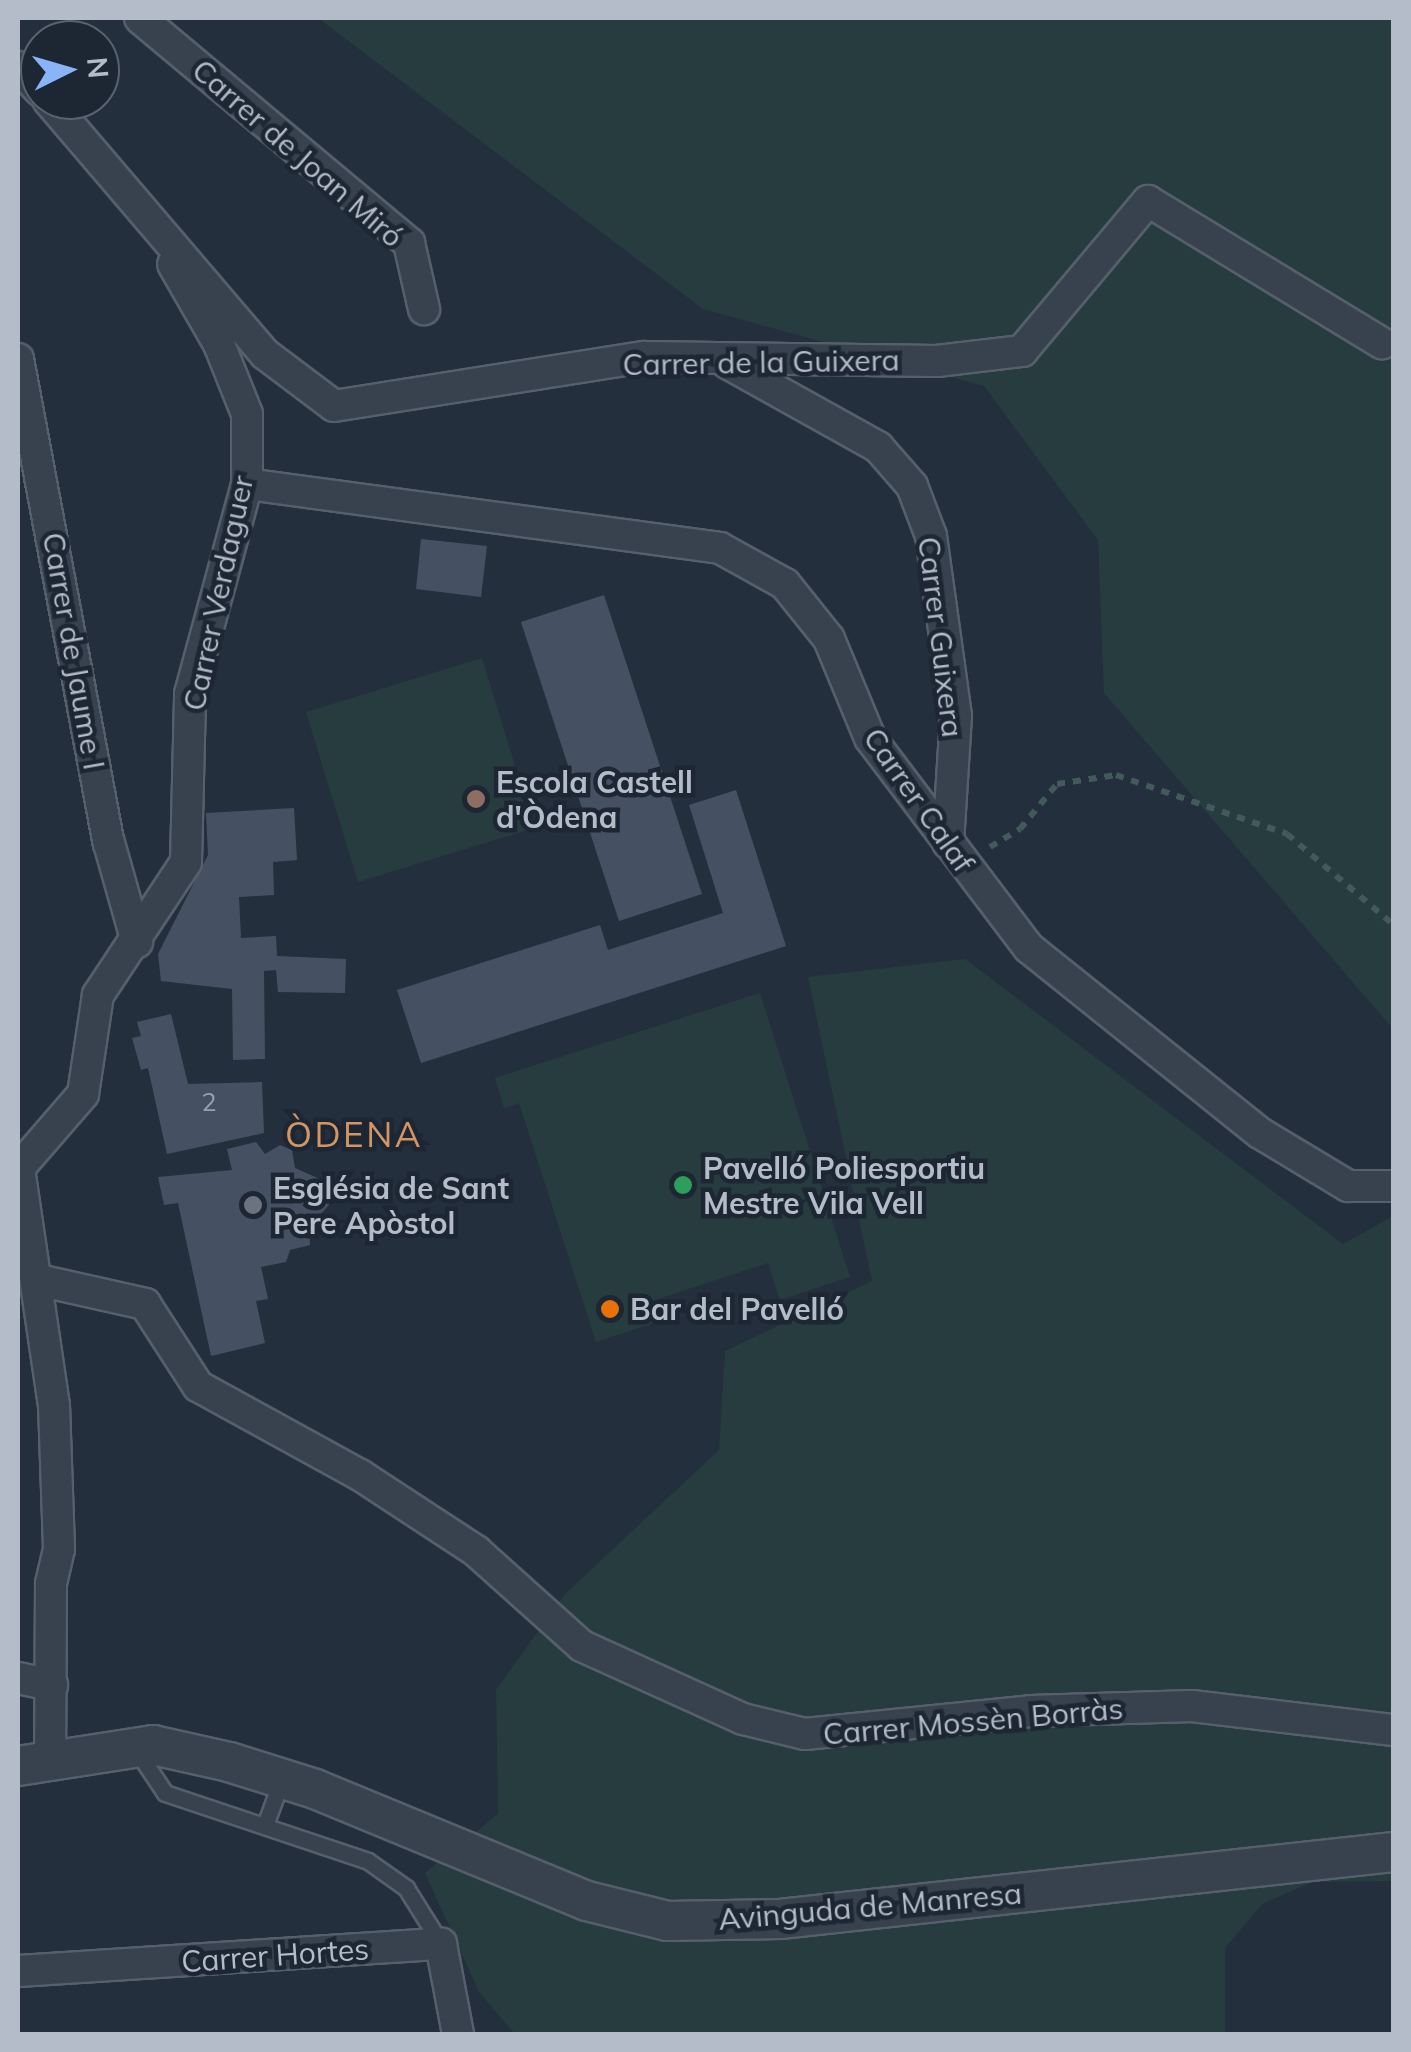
<!DOCTYPE html>
<meta charset="utf-8">
<style>
body{margin:0}
#map{position:relative;width:1411px;height:2052px;overflow:hidden;background:#242f3e;font-family:Mulish,sans-serif}
div>[style]{position:absolute}
.green>*{inset:0;background:#263c3f}
.building>*{inset:0;background:#455162}
.path>*{height:6px;margin-top:-3px;transform-origin:0;background:repeating-linear-gradient(90deg,#44595c 0 8px,transparent 0 16px)}
.roads{filter:drop-shadow(2px 0 #565f6c) drop-shadow(-2px 0 #565f6c) drop-shadow(0 2px #565f6c) drop-shadow(0 -2px #565f6c)}
.service>*{height:15px;margin:-7.5px;padding:0 7.5px;transform-origin:7.5px;border-radius:7.5px;background:#38414e}
.minor>*{height:30px;margin:-15px;padding:0 15px;transform-origin:15px;border-radius:15px;background:#38414e}
.tertiary>*{height:38px;margin:-19px;padding:0 19px;transform-origin:19px;border-radius:19px;background:#38414e}
.dots>*{width:28px;height:28px;translate:-50% -50%;box-sizing:border-box;border:5px solid #1d2633;border-radius:50%}
span{translate:-50% -50%;white-space:nowrap;text-align:center;line-height:1.15;-webkit-text-stroke:9px #1d2633;paint-order:stroke}
.number-label{font-size:25px;color:#98a1af}
.number-label span{-webkit-text-stroke-width:0}
.street-label{font-size:30px;color:#b4bcc9}
.poi-label{font-size:30px;color:#b4bcc9;font-weight:700}
.left{translate:0 -50%;text-align:left}
.quarter-label{font-size:35px;color:#d59563;letter-spacing:2.5px}
.frame{position:absolute;inset:0;border:20px solid #b4bcc9;pointer-events:none}
.north{position:absolute;left:20px;top:20px;width:100px;height:100px;box-sizing:border-box;background:#1d2633;border:2px solid #59626f;border-radius:50%;rotate:85deg;font-size:28px;font-weight:700;line-height:40px;text-align:center;color:#b4bcc9}
.north::after{content:'';display:block;margin:auto;width:35px;height:45px;background:#8ab4f8;clip-path:polygon(50% 0,100% 100%,50% 72%,0 100%)}
</style>
<div id="map">
<div class="green">
<i style="clip-path:polygon(318px 18px,1393px 18px,1393px 1029px,1104px 693px,1098px 540px,984px 386px,703px 309px)"></i>
<i style="clip-path:polygon(482px 658px,534px 828px,358px 882px,306px 712px)"></i>
<i style="clip-path:polygon(965px 959px,1343px 1244px,1393px 1216px,1393px 1881px,1312px 1882px,1262px 1904px,1225px 1948px,1225px 2034px,515px 2034px,479px 1992px,425px 1873px,498px 1814px,496px 1690px,564px 1595px,719px 1450px,725px 1351px,872px 1281px,808px 977px)"></i>
<i style="clip-path:polygon(760px 993px,850px 1277px,780px 1300px,768px 1263px,658px 1299px,663px 1320px,596px 1342px,519px 1103px,504px 1108px,495px 1078px)"></i>
</div>
<div class="building">
<i style="clip-path:polygon(421px 539px,487px 546px,481px 597px,416px 589px)"></i>
<i style="clip-path:polygon(604px 595px,702px 894px,619px 921px,521px 622px)"></i>
<i style="clip-path:polygon(736px 790px,786px 946px,421px 1063px,397px 990px,600px 925px,608px 950px,723px 913px,689px 805px)"></i>
<i style="clip-path:polygon(294px 808px,297px 860px,273px 862px,274px 895px,239px 897px,241px 938px,276px 936px,277px 956px,346px 959px,345px 993px,278px 992px,276px 970px,264px 971px,265px 1059px,233px 1060px,232px 989px,161px 981px,158px 954px,208px 855px,206px 813px)"></i>
<i style="clip-path:polygon(171px 1014px,188px 1084px,262px 1082px,264px 1133px,167px 1154px,148px 1068px,141px 1070px,132px 1038px,141px 1036px,137px 1022px)"></i>
<i style="clip-path:polygon(256px 1142px,265px 1154px,280px 1145px,292px 1150px,295px 1168px,322px 1180px,329px 1205px,309px 1227px,310px 1245px,290px 1250px,286px 1262px,261px 1267px,268px 1299px,256px 1301px,265px 1343px,211px 1356px,178px 1203px,164px 1205px,158px 1177px,232px 1170px,227px 1149px)"></i>
</div>
<div class="path">
<i style="left:990px;top:847px;width:35px;rotate:-31deg"></i>
<i style="left:1020px;top:829px;width:58px;rotate:-50.6deg"></i>
<i style="left:1057px;top:784px;width:60px;rotate:-8.7deg"></i>
<i style="left:1116px;top:775px;width:181px;rotate:19deg"></i>
<i style="left:1287px;top:834px;width:140px;rotate:40.4deg"></i>
</div>
<div class="roads">
<div class="service">
<i style="left:137px;top:1751px;width:50px;rotate:56.3deg"></i>
<i style="left:165px;top:1793px;width:214px;rotate:18.5deg"></i>
<i style="left:368px;top:1861px;width:47px;rotate:35.4deg"></i>
<i style="left:406px;top:1888px;width:66px;rotate:58deg"></i>
<i style="left:265px;top:1825px;width:49px;rotate:-69.7deg"></i>
</div>
<div class="minor">
<i style="left:140px;top:18px;width:351px;rotate:39.9deg"></i>
<i style="left:409px;top:243px;width:68px;rotate:77.2deg"></i>
<i style="left:18px;top:67px;width:33px;rotate:47deg"></i>
<i style="left:48px;top:100px;width:334px;rotate:49.5deg"></i>
<i style="left:265px;top:354px;width:86px;rotate:37deg"></i>
<i style="left:334px;top:406px;width:314px;rotate:-9deg"></i>
<i style="left:644px;top:357px;width:293px;rotate:0.8deg"></i>
<i style="left:937px;top:361px;width:86px;rotate:-6.7deg"></i>
<i style="left:1022px;top:351px;width:196px;rotate:-50deg"></i>
<i style="left:1148px;top:201px;width:274px;rotate:31.3deg"></i>
<i style="left:18px;top:359px;width:492px;rotate:79.4deg"></i>
<i style="left:109px;top:843px;width:103px;rotate:74.2deg"></i>
<i style="left:727px;top:363px;width:173px;rotate:29.1deg"></i>
<i style="left:878px;top:447px;width:52px;rotate:48.9deg"></i>
<i style="left:912px;top:486px;width:53px;rotate:69.2deg"></i>
<i style="left:931px;top:536px;width:182px;rotate:82.1deg"></i>
<i style="left:956px;top:716px;width:127px;rotate:93.6deg"></i>
<i style="left:247px;top:484px;width:477px;rotate:7.7deg"></i>
<i style="left:720px;top:548px;width:74px;rotate:29deg"></i>
<i style="left:785px;top:584px;width:70px;rotate:51.3deg"></i>
<i style="left:829px;top:639px;width:107px;rotate:67.5deg"></i>
<i style="left:870px;top:738px;width:263px;rotate:52.9deg"></i>
<i style="left:1029px;top:948px;width:296px;rotate:38.7deg"></i>
<i style="left:1260px;top:1133px;width:103px;rotate:31.1deg"></i>
<i style="left:1348px;top:1186px;width:46px"></i>
<i style="left:18px;top:1162px;width:246px;rotate:81.6deg"></i>
<i style="left:54px;top:1405px;width:144px;rotate:88deg"></i>
<i style="left:59px;top:1549px;width:36px;rotate:103deg"></i>
<i style="left:51px;top:1584px;width:176px;rotate:90.3deg"></i>
<i style="left:19px;top:1168px;width:98px;rotate:-49.1deg"></i>
<i style="left:83px;top:1094px;width:100px;rotate:-81.4deg"></i>
<i style="left:98px;top:995px;width:159px;rotate:-56.5deg"></i>
<i style="left:186px;top:862px;width:168px;rotate:-88.6deg"></i>
<i style="left:190px;top:694px;width:218px;rotate:-74.8deg"></i>
<i style="left:247px;top:484px;width:70px;rotate:-90deg"></i>
<i style="left:247px;top:414px;width:75px;rotate:-111.8deg"></i>
<i style="left:219px;top:344px;width:92px;rotate:-119.9deg"></i>
<i style="left:38px;top:1280px;width:110px;rotate:12.6deg"></i>
<i style="left:145px;top:1304px;width:98px;rotate:57.1deg"></i>
<i style="left:198px;top:1386px;width:185px;rotate:28.8deg"></i>
<i style="left:360px;top:1475px;width:139px;rotate:33.2deg"></i>
<i style="left:476px;top:1551px;width:142px;rotate:41.9deg"></i>
<i style="left:582px;top:1646px;width:177px;rotate:24.4deg"></i>
<i style="left:743px;top:1719px;width:64px;rotate:13.6deg"></i>
<i style="left:805px;top:1734px;width:227px;rotate:-5.8deg"></i>
<i style="left:1031px;top:1711px;width:161px;rotate:-1.8deg"></i>
<i style="left:1192px;top:1706px;width:203px;rotate:6.8deg"></i>
<i style="left:18px;top:1678px;width:35px;rotate:12deg"></i>
<i style="left:18px;top:1971px;width:424px;rotate:-3.7deg"></i>
<i style="left:441px;top:1944px;width:92px;rotate:79.3deg"></i>
</div>
<div class="tertiary">
<i style="left:18px;top:1766px;width:137px;rotate:-8.8deg"></i>
<i style="left:153px;top:1745px;width:78px;rotate:12.6deg"></i>
<i style="left:229px;top:1762px;width:90px;rotate:17.4deg"></i>
<i style="left:315px;top:1789px;width:294px;rotate:22.4deg"></i>
<i style="left:587px;top:1901px;width:83px;rotate:13.9deg"></i>
<i style="left:668px;top:1921px;width:112px;rotate:-1deg"></i>
<i style="left:780px;top:1919px;width:618px;rotate:-6.23deg"></i>
</div>
</div>
<div class="dots">
<i style="left:476px;top:799px;background:#8d6e63"></i>
<i style="left:683px;top:1185px;background:#2e9e5b"></i>
<i style="left:253px;top:1205px;background:#6b7280"></i>
<i style="left:610px;top:1309px;background:#e8710a"></i>
</div>
<div class="number-label">
<span style="left:209px;top:1102px">2</span>
</div>
<div class="street-label">
<span style="left:298px;top:153px;rotate:41deg">Carrer de Joan Miró</span>
<span style="left:761px;top:362px;rotate:-1deg">Carrer de la Guixera</span>
<span style="left:218px;top:593px;rotate:-78deg">Carrer Verdaguer</span>
<span style="left:941px;top:637px;rotate:83deg">Carrer Guixera</span>
<span style="left:74px;top:651px;rotate:80deg">Carrer de Jaume I</span>
<span style="left:919px;top:800px;rotate:55deg">Carrer Calaf</span>
<span style="left:973px;top:1721px;rotate:-5deg">Carrer Mossèn Borràs</span>
<span style="left:870px;top:1906px;rotate:-5deg">Avinguda de Manresa</span>
<span style="left:275px;top:1955px;rotate:-4deg">Carrer Hortes</span>
</div>
<div class="poi-label">
<span class="left" style="left:496px;top:799px">Escola Castell<br>d'Òdena</span>
<span class="left" style="left:703px;top:1185px">Pavelló Poliesportiu<br>Mestre Vila Vell</span>
<span class="left" style="left:273px;top:1205px">Església de Sant<br>Pere Apòstol</span>
<span class="left" style="left:630px;top:1309px">Bar del Pavelló</span>
</div>
<div class="quarter-label">
<span style="left:354px;top:1134px">ÒDENA</span>
</div>
<div class="frame"></div>
<div class="north">N</div>
</div>
